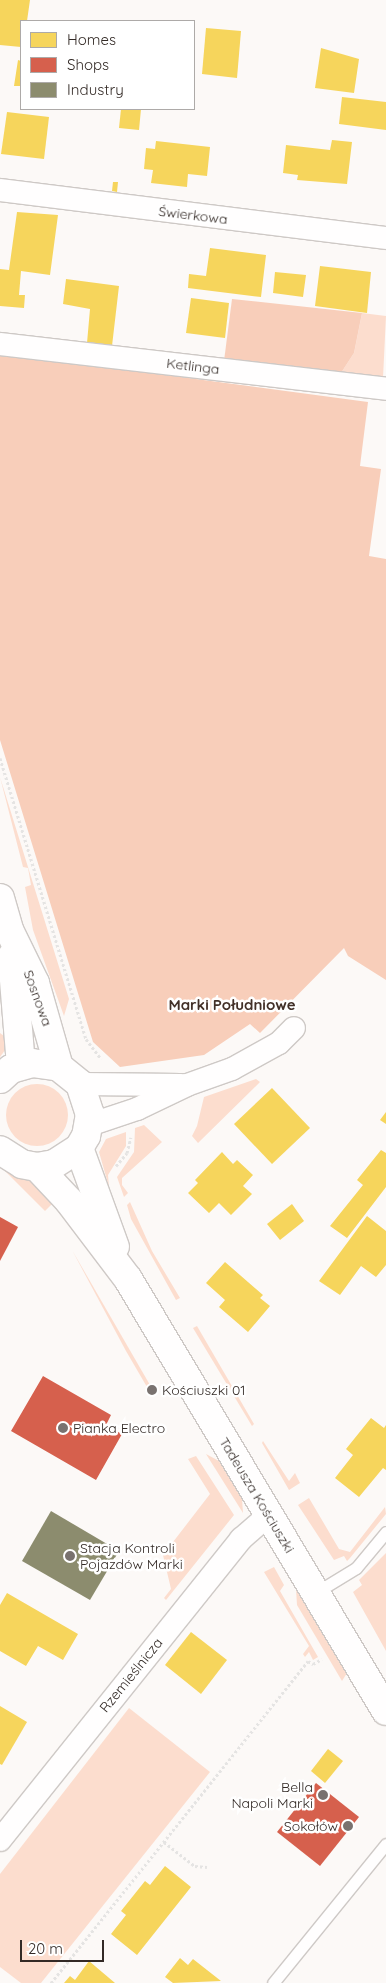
<!DOCTYPE html>
<meta charset="utf-8">
<style>
body{margin:0}
#map{position:relative;width:386px;height:1983px;overflow:hidden;background:#fcf9f7;font-family:Quicksand,sans-serif}
div>[style]{position:absolute}
.green>*{inset:0;background:#fcddce}
.round{border-radius:50%}
.forest>*{inset:0;background:#f8ceba}
.homes>*{inset:0;background:#f6d55c}
.shops>*{inset:0;background:#d6604d}
.industry>*{inset:0;background:#8c8c6e}
.path>*{height:3px;margin-top:-1.5px;transform-origin:0;background:repeating-linear-gradient(90deg,#e5e4e3 0 2.5px,transparent 0 5px)}
.roads{filter:drop-shadow(1px 0 #cec9c6) drop-shadow(-1px 0 #cec9c6) drop-shadow(0 1px #cec9c6) drop-shadow(0 -1px #cec9c6)}
.service>*{height:11px;margin:-5.5px;padding:0 5.5px;transform-origin:5.5px;border-radius:5.5px;background:#fffefe}
.minor>*{height:22px;margin:-11px;padding:0 11px;transform-origin:11px;border-radius:11px;background:#fffefe}
.tertiary>*{height:28px;margin:-14px;padding:0 14px;transform-origin:14px;border-radius:14px;background:#fffefe}
.dots>*{width:14px;height:14px;translate:-50% -50%;box-sizing:border-box;border:2px solid #fff;border-radius:50%}
span{translate:-50% -50%;white-space:nowrap;text-align:center;line-height:1.15;-webkit-text-stroke:5px #fff;paint-order:stroke}
.street-label{font-size:14px;color:#332a26}
.poi-label{font-size:14px;color:#332a26}
.left{translate:0 -50%;text-align:left}
.right{translate:-100% -50%;text-align:right}
.neighbourhood-label{font-size:15px;color:#423028;font-weight:700}
.legend{position:absolute;left:20px;top:20px;width:175px;height:90px;box-sizing:border-box;background:#fff;border:1px solid #adaaa8;margin:0;padding:6px 9px;list-style:none;font-size:15px;color:#332a26}
.legend li{display:flex;align-items:center;gap:10px;height:25px}
.legend b{width:25px;border:1px solid #adaaa8}
.scale{position:absolute;left:20px;top:1940px;width:84px;height:22px;box-sizing:border-box;border:2px solid #332a26;border-top:0;padding-left:6px;font-size:15px;line-height:18px;white-space:nowrap;color:#332a26;-webkit-text-stroke:4px #fff;paint-order:stroke}
</style>
<div id="map">
<div class="green">
<i style="clip-path:polygon(362px 313px,386px 316px,383px 378px,341px 373px,354px 353px)"></i>
<i style="clip-path:polygon(0 777px,69px 999px,64px 1016px,33px 930px,25px 887px,31px 885px,28px 868px,23px 867px)"></i>
<i style="clip-path:polygon(0 1033px,8px 1039px,8px 1046px,0 1057px)"></i>
<i style="clip-path:polygon(256px 1079px,260px 1082px,198px 1143px,192px 1136px,197px 1126px,204px 1097px)"></i>
<i class="round" style="left:6px;top:1084px;width:62px;height:62px"></i>
<i style="clip-path:polygon(144px 1125px,162px 1142px,122px 1178px,122px 1185px,128px 1193px,124px 1197px,117px 1177px,134px 1152px,135px 1128px)"></i>
<i style="clip-path:polygon(126px 1132px,126px 1146px,108px 1175px,109px 1187px,99px 1152px,106px 1139px)"></i>
<i style="clip-path:polygon(0 1166px,33px 1179px,56px 1200px,45px 1211px)"></i>
<i style="clip-path:polygon(130px 1202px,152px 1251px,180px 1298px,176px 1300px,131px 1219px,127px 1205px)"></i>
<i style="clip-path:polygon(72px 1250px,150px 1385px,147px 1387px,126px 1351px)"></i>
<i style="clip-path:polygon(197px 1326px,254px 1424px,252px 1426px,193px 1328px)"></i>
<i style="clip-path:polygon(263px 1441px,289px 1481px,295px 1473px,300px 1483px,289px 1490px,262px 1443px)"></i>
<i style="clip-path:polygon(206px 1454px,219px 1461px,242px 1499px,243px 1513px)"></i>
<i style="clip-path:polygon(196px 1456px,234px 1515px,166px 1600px,164px 1598px,171px 1589px,163px 1555px,210px 1494px,188px 1459px)"></i>
<i style="clip-path:polygon(309px 1498px,339px 1549px,350px 1552px,385px 1507px,386px 1514px,350px 1558px,347px 1561px,344px 1556px,334px 1560px,298px 1505px)"></i>
<i style="clip-path:polygon(386px 1553px,386px 1651px,353px 1592px,362px 1585px,359px 1580px)"></i>
<i style="clip-path:polygon(274px 1567px,284px 1585px,280px 1591px,318px 1657px,313px 1660px,309px 1652px,305px 1657px,303px 1654px,309px 1646px,264px 1572px)"></i>
<i style="clip-path:polygon(296px 1589px,347px 1673px,342px 1681px,297px 1605px)"></i>
<i style="clip-path:polygon(129px 1708px,210px 1772px,41px 1983px,21px 1983px,0 1967px,0 1874px)"></i>
</div>
<div class="forest">
<i style="clip-path:polygon(232px 299px,362px 313px,354px 353px,341px 373px,224px 361px)"></i>
<i style="clip-path:polygon(0 353px,368px 402px,360px 466px,381px 469px,369px 556px,386px 559px,386px 980px,348px 956px,344px 948px,260px 1033px,250px 1024px,204px 1055px,120px 1067px,93px 1042px,0 740px)"></i>
</div>
<div class="homes">
<i style="clip-path:polygon(0 0,30px 0,27px 21px,21px 21px,21px 47px,0 45px)"></i>
<i style="clip-path:polygon(206px 28px,241px 31px,237px 78px,202px 74px)"></i>
<i style="clip-path:polygon(321px 48px,359px 59px,354px 93px,315px 88px)"></i>
<i style="clip-path:polygon(18px 60px,21px 61px,21px 86px,14px 86px)"></i>
<i style="clip-path:polygon(342px 97px,386px 102px,386px 130px,339px 124px)"></i>
<i style="clip-path:polygon(121px 109px,141px 109px,139px 130px,119px 128px)"></i>
<i style="clip-path:polygon(7px 112px,49px 117px,44px 159px,1px 154px)"></i>
<i style="clip-path:polygon(332px 140px,352px 142px,347px 184px,297px 180px,298px 175px,283px 173px,286px 145px,330px 150px)"></i>
<i style="clip-path:polygon(156px 141px,210px 147px,207px 176px,188px 174px,187px 187px,151px 183px,153px 170px,144px 169px,146px 148px,155px 149px)"></i>
<i style="clip-path:polygon(113px 182px,118px 182px,117px 192px,112px 191px)"></i>
<i style="clip-path:polygon(17px 212px,58px 215px,50px 275px,21px 271px,19px 295px,25px 295px,24px 308px,0 306px,0 269px,9px 270px)"></i>
<i style="clip-path:polygon(210px 248px,266px 255px,261px 297px,188px 288px,189px 274px,206px 276px)"></i>
<i style="clip-path:polygon(320px 266px,371px 272px,367px 313px,315px 306px)"></i>
<i style="clip-path:polygon(275px 272px,306px 275px,303px 297px,273px 293px)"></i>
<i style="clip-path:polygon(66px 279px,119px 286px,112px 346px,87px 343px,90px 309px,63px 304px)"></i>
<i style="clip-path:polygon(191px 298px,229px 303px,225px 338px,186px 333px)"></i>
<i style="clip-path:polygon(272px 1088px,310px 1128px,272px 1164px,234px 1124px)"></i>
<i style="clip-path:polygon(386px 1112px,386px 1124px,380px 1120px)"></i>
<i style="clip-path:polygon(381px 1150px,386px 1153px,386px 1187px,347px 1238px,330px 1226px,363px 1185px,357px 1180px)"></i>
<i style="clip-path:polygon(222px 1152px,233px 1164px,237px 1160px,253px 1175px,243px 1186px,252px 1194px,231px 1215px,219px 1203px,209px 1213px,188px 1193px,198px 1183px,195px 1180px)"></i>
<i style="clip-path:polygon(292px 1204px,304px 1221px,280px 1240px,267px 1224px)"></i>
<i style="clip-path:polygon(367px 1216px,386px 1231px,386px 1265px,376px 1277px,361px 1266px,340px 1295px,319px 1281px)"></i>
<i style="clip-path:polygon(225px 1262px,263px 1295px,260px 1298px,270px 1306px,248px 1332px,219px 1307px,225px 1300px,206px 1283px)"></i>
<i style="clip-path:polygon(371px 1418px,384px 1428px,386px 1425px,386px 1470px,383px 1468px,359px 1497px,335px 1478px,353px 1455px,346px 1449px)"></i>
<i style="clip-path:polygon(7px 1593px,78px 1634px,63px 1660px,38px 1646px,26px 1666px,0 1651px,0 1605px)"></i>
<i style="clip-path:polygon(191px 1632px,227px 1660px,201px 1694px,165px 1665px)"></i>
<i style="clip-path:polygon(0 1706px,27px 1722px,2px 1765px,0 1764px)"></i>
<i style="clip-path:polygon(328px 1749px,343px 1761px,325px 1783px,311px 1771px)"></i>
<i style="clip-path:polygon(165px 1866px,191px 1887px,137px 1955px,111px 1934px,126px 1915px,121px 1911px,145px 1881px,150px 1885px)"></i>
<i style="clip-path:polygon(180px 1958px,188px 1965px,193px 1959px,221px 1981px,173px 1983px,165px 1977px)"></i>
<i style="clip-path:polygon(89px 1961px,115px 1983px,64px 1983px,70px 1976px,75px 1980px)"></i>
</div>
<div class="shops">
<i style="clip-path:polygon(0 1217px,18px 1227px,0 1261px)"></i>
<i style="clip-path:polygon(43px 1376px,111px 1415px,106px 1425px,122px 1434px,96px 1480px,11px 1431px)"></i>
<i style="clip-path:polygon(316px 1783px,359px 1817px,320px 1866px,277px 1832px)"></i>
</div>
<div class="industry">
<i style="clip-path:polygon(51px 1511px,119px 1551px,90px 1600px,22px 1561px)"></i>
</div>
<div class="path">
<i style="left:0;top:758px;width:294px;rotate:73deg"></i>
<i style="left:86px;top:1039px;width:25px;rotate:53deg"></i>
<i style="left:116px;top:1166px;width:17px;rotate:-50deg"></i>
<i style="left:127px;top:1153px;width:16px;rotate:-76deg"></i>
<i style="left:164px;top:1842px;width:39px;rotate:38deg"></i>
<i style="left:195px;top:1866px;width:12px;rotate:5deg"></i>
<i style="left:51px;top:1983px;width:412px;rotate:-51.4deg"></i>
<i style="left:308px;top:1661px;width:6px;rotate:31deg"></i>
<i style="left:313px;top:1664px;width:10px;rotate:-29deg"></i>
</div>
<div class="roads">
<div class="service">
<i style="left:315px;top:1593px;width:48px;rotate:-31.4deg"></i>
<i style="left:356px;top:1568px;width:47px;rotate:-50.2deg"></i>
<i style="left:273px;top:1983px;width:179px;rotate:-50.9deg"></i>
</div>
<div class="minor">
<i style="left:0;top:190px;width:389px;rotate:7.1deg"></i>
<i style="left:0;top:344px;width:389px;rotate:6.6deg"></i>
<i style="left:80px;top:1084px;width:101px;rotate:0.6deg"></i>
<i style="left:89px;top:1125px;width:51px;rotate:-18.4deg"></i>
<i style="left:137px;top:1109px;width:55px;rotate:-25.6deg"></i>
<i style="left:187px;top:1085px;width:48px;rotate:-19.6deg"></i>
<i style="left:232px;top:1069px;width:54px;rotate:-29deg"></i>
<i style="left:279px;top:1043px;width:21px;rotate:-45deg"></i>
<i style="left:0;top:1840px;width:386px;rotate:-51.3deg"></i>
<i style="left:241px;top:1539px;width:37px;rotate:-41deg"></i>
</div>
<div class="tertiary">
<i style="left:0;top:898px;width:35px;rotate:74deg"></i>
<i style="left:10px;top:932px;width:57px;rotate:63.9deg"></i>
<i style="left:35px;top:983px;width:87px;rotate:74.1deg"></i>
<i style="left:12px;top:956px;width:109px;rotate:85.3deg"></i>
<i style="left:0;top:1079px;width:15px;rotate:-42deg"></i>
<i style="left:11px;top:1069px;width:22px;rotate:-16deg"></i>
<i style="left:32px;top:1063px;width:27px;rotate:8deg"></i>
<i style="left:59px;top:1067px;width:27px;rotate:39deg"></i>
<i style="left:80px;top:1084px;width:32px;rotate:72deg"></i>
<i style="left:90px;top:1114px;width:22px;rotate:100deg"></i>
<i style="left:86px;top:1136px;width:14px;rotate:120deg"></i>
<i style="left:79px;top:1148px;width:30px;rotate:147deg"></i>
<i style="left:54px;top:1164px;width:17px;rotate:170deg"></i>
<i style="left:37px;top:1167px;width:15px;rotate:-169deg"></i>
<i style="left:22px;top:1164px;width:26px;rotate:-148deg"></i>
<i style="left:79px;top:1148px;width:105px;rotate:70deg"></i>
<i style="left:37px;top:1167px;width:47px;rotate:46.7deg"></i>
<i style="left:69px;top:1201px;width:98px;rotate:52.9deg"></i>
<i style="left:128px;top:1279px;width:503px;rotate:59.15deg"></i>
</div>
</div>
<div class="dots">
<i style="left:152px;top:1390px;background:#79726f"></i>
<i style="left:63px;top:1428px;background:#79726f"></i>
<i style="left:70px;top:1556px;background:#79726f"></i>
<i style="left:323px;top:1795px;background:#79726f"></i>
<i style="left:348px;top:1826px;background:#79726f"></i>
</div>
<div class="street-label">
<span style="left:193px;top:215px;rotate:7deg">Świerkowa</span>
<span style="left:193px;top:366px;rotate:7deg">Ketlinga</span>
<span style="left:38px;top:998px;rotate:70deg">Sosnowa</span>
<span style="left:257px;top:1495px;rotate:59deg">Tadeusza Kościuszki</span>
<span style="left:131px;top:1675px;rotate:-51deg">Rzemieślnicza</span>
</div>
<div class="poi-label">
<span class="left" style="left:162px;top:1390px">Kościuszki 01</span>
<span class="left" style="left:73px;top:1428px">Pianka Electro</span>
<span class="left" style="left:80px;top:1556px">Stacja Kontroli<br>Pojazdów Marki</span>
<span class="right" style="left:313px;top:1795px">Bella<br>Napoli Marki</span>
<span class="right" style="left:338px;top:1826px">Sokołów</span>
</div>
<div class="neighbourhood-label">
<span style="left:232px;top:1005px">Marki Południowe</span>
</div>
<ul class="legend">
<li><b style="height:14px;background:#f6d55c"></b>Homes</li>
<li><b style="height:14px;background:#d6604d"></b>Shops</li>
<li><b style="height:14px;background:#8c8c6e"></b>Industry</li>
</ul>
<div class="scale">20 m</div>
</div>
